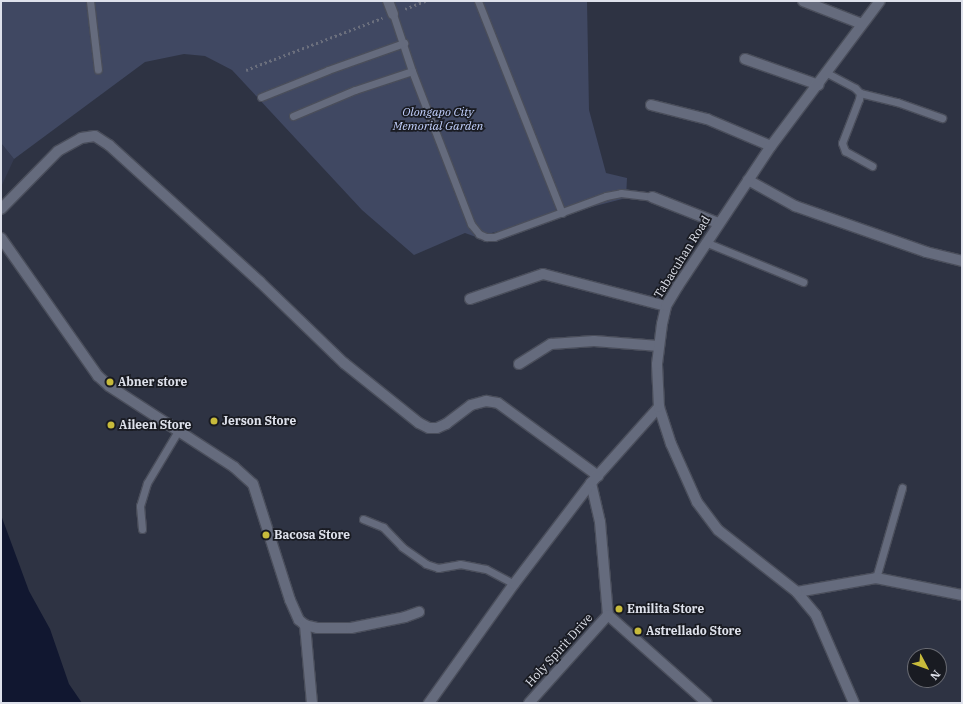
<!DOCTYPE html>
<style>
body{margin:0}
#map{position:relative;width:963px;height:704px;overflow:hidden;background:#2e3343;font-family:"IBM Plex Serif",serif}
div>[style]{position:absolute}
.built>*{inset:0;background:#353b51}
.green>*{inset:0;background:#404862}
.water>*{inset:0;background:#111730}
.path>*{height:2.5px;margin-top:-1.25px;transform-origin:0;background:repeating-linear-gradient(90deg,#6b6f7d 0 2px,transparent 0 5px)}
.roads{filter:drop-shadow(1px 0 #4a4e5b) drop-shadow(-1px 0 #4a4e5b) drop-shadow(0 1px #4a4e5b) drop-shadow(0 -1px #4a4e5b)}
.service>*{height:7px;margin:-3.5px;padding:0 3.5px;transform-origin:3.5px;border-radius:3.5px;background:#656b7d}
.minor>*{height:10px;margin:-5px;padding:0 5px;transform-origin:5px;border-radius:5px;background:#656b7d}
.dots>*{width:11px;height:11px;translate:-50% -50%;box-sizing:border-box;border:2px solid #191b22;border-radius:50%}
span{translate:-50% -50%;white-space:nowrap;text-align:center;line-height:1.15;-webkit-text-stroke:3.5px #191b22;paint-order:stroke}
.park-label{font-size:12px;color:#c4d2ff;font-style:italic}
.street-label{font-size:12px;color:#dee1eb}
.poi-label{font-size:12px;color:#dee1eb;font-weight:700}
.left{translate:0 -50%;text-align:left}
.frame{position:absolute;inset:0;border:2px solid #dee1eb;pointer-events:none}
.north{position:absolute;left:907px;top:648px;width:40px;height:40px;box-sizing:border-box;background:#191b22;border:1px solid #686a72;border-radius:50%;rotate:131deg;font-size:11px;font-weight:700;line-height:16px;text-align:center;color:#dee1eb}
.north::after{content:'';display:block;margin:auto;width:14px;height:18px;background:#c8bb3b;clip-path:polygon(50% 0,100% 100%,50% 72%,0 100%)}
</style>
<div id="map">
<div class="built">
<i style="clip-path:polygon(1px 143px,14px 159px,1px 187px)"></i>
</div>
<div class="green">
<i style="clip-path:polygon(1px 1px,587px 1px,589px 110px,606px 173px,627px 178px,626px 198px,476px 237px,465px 233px,414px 255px,362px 210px,232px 70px,205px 56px,184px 54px,145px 62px,14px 159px,1px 143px)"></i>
</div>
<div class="water">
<i style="clip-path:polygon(1px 515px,29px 591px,50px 629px,69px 684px,82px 703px,1px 703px)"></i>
</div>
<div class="path">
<i style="left:405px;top:9px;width:22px;rotate:-22deg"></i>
<i style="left:246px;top:70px;width:146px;rotate:-20.9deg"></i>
</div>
<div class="roads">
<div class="service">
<i style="left:90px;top:1px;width:69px;rotate:83.4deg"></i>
<i style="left:478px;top:1px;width:228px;rotate:68.4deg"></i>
<i style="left:393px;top:14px;width:60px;rotate:71.6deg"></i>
<i style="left:412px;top:71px;width:164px;rotate:68.9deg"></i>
<i style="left:471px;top:224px;width:13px;rotate:51deg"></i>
<i style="left:479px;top:234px;width:8px;rotate:23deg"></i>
<i style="left:486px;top:237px;width:8px"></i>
<i style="left:494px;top:237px;width:119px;rotate:-20.1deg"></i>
<i style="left:606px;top:196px;width:15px;rotate:-11deg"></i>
<i style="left:621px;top:193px;width:31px;rotate:7deg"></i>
<i style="left:827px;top:73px;width:32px;rotate:28deg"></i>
<i style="left:855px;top:88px;width:7px;rotate:45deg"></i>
<i style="left:860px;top:93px;width:6px;rotate:99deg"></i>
<i style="left:859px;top:99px;width:47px;rotate:111.1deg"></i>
<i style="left:842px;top:143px;width:9px;rotate:69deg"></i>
<i style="left:845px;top:151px;width:31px;rotate:29deg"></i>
<i style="left:860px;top:93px;width:38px;rotate:14deg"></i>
<i style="left:897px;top:102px;width:48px;rotate:19.6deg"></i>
<i style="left:261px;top:97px;width:72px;rotate:-21.9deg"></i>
<i style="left:328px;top:70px;width:81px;rotate:-19.6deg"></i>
<i style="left:293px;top:116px;width:67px;rotate:-22.8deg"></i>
<i style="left:355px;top:90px;width:60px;rotate:-18.4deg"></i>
<i style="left:705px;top:242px;width:106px;rotate:22.2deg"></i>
<i style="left:363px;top:519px;width:22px;rotate:22deg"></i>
<i style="left:383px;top:527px;width:28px;rotate:46deg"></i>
<i style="left:402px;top:547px;width:29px;rotate:35deg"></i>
<i style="left:426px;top:564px;width:13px;rotate:18deg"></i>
<i style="left:438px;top:568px;width:22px;rotate:-10deg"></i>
<i style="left:460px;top:564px;width:26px;rotate:11deg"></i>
<i style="left:486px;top:569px;width:32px;rotate:28deg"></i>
<i style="left:142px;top:529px;width:23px;rotate:-95deg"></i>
<i style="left:140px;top:506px;width:24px;rotate:-73deg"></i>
<i style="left:147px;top:483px;width:61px;rotate:-59.2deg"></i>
<i style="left:876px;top:578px;width:94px;rotate:-73.9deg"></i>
</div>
<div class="minor">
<i style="left:388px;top:1px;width:14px;rotate:69deg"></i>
<i style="left:803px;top:1px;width:63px;rotate:21.3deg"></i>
<i style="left:745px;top:59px;width:78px;rotate:19.4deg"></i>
<i style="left:651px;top:105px;width:58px;rotate:14deg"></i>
<i style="left:707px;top:119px;width:69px;rotate:22.9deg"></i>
<i style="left:748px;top:180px;width:54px;rotate:29deg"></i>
<i style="left:795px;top:206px;width:139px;rotate:19.3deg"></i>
<i style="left:926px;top:252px;width:37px;rotate:14deg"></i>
<i style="left:652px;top:197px;width:71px;rotate:21.5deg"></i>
<i style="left:1px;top:209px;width:81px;rotate:-45.5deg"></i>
<i style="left:58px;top:151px;width:26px;rotate:-29deg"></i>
<i style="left:81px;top:138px;width:14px;rotate:-8deg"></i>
<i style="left:95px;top:136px;width:17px;rotate:33deg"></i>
<i style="left:109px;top:145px;width:204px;rotate:42.2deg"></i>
<i style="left:260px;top:282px;width:117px;rotate:44deg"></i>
<i style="left:344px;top:363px;width:96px;rotate:38.7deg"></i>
<i style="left:419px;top:423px;width:11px;rotate:27deg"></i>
<i style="left:429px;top:428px;width:8px"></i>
<i style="left:437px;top:428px;width:10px;rotate:-24deg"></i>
<i style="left:446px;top:424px;width:31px;rotate:-37deg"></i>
<i style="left:471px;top:405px;width:16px;rotate:-15deg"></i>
<i style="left:486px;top:401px;width:12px;rotate:9deg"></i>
<i style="left:498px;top:403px;width:124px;rotate:36.1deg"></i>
<i style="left:1px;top:238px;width:169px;rotate:54.9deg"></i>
<i style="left:98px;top:376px;width:15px;rotate:42deg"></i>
<i style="left:109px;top:386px;width:149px;rotate:32.9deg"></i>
<i style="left:234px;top:467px;width:25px;rotate:42deg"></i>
<i style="left:253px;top:484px;width:122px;rotate:72.3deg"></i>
<i style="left:290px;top:600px;width:22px;rotate:66deg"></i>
<i style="left:299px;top:620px;width:8px;rotate:40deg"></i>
<i style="left:305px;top:625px;width:12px;rotate:14deg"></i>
<i style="left:317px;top:628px;width:34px"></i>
<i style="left:351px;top:628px;width:55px;rotate:-11.5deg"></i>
<i style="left:405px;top:617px;width:15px;rotate:-20deg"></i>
<i style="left:470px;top:299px;width:77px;rotate:-18.9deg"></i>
<i style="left:543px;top:274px;width:127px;rotate:14.6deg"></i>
<i style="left:519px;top:364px;width:38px;rotate:-32deg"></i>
<i style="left:551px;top:344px;width:43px;rotate:-4deg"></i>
<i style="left:594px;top:341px;width:65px;rotate:4.4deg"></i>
<i style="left:591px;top:483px;width:40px;rotate:77deg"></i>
<i style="left:600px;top:522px;width:93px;rotate:85.1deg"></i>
<i style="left:608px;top:615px;width:132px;rotate:41.6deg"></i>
<i style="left:797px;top:592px;width:80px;rotate:-10deg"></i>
<i style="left:876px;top:578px;width:88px;rotate:11.2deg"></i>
<i style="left:305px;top:625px;width:78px;rotate:84.9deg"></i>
<i style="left:429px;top:703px;width:146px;rotate:-54.5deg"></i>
<i style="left:514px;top:584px;width:127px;rotate:-52.7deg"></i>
<i style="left:591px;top:483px;width:102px;rotate:-48.2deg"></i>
<i style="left:529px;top:703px;width:118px;rotate:-48.1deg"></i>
<i style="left:854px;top:703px;width:96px;rotate:-113.4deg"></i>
<i style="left:816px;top:615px;width:30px;rotate:-130deg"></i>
<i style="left:797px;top:592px;width:100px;rotate:-141.9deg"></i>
<i style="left:718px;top:530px;width:35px;rotate:-127deg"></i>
<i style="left:697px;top:502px;width:64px;rotate:-114.1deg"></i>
<i style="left:671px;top:444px;width:39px;rotate:-108deg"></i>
<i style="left:659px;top:407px;width:43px;rotate:-92.7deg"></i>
<i style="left:657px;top:364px;width:40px;rotate:-82.9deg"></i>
<i style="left:662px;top:324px;width:18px;rotate:-77deg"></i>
<i style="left:666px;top:306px;width:23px;rotate:-59deg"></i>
<i style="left:678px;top:286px;width:168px;rotate:-56.4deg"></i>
<i style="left:771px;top:146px;width:181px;rotate:-53.1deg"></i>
</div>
</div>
<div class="dots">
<i style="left:110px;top:382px;background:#c8bb3b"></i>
<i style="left:214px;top:421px;background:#c8bb3b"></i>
<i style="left:111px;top:425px;background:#c8bb3b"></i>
<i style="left:266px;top:535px;background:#c8bb3b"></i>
<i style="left:619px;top:609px;background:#c8bb3b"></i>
<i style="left:638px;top:631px;background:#c8bb3b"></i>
</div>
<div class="park-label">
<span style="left:438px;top:119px">Olongapo City<br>Memorial Garden</span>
</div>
<div class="street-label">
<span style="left:682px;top:257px;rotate:-58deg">Tabacuhan Road</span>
<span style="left:559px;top:650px;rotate:-48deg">Holy Spirit Drive</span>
</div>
<div class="poi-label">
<span class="left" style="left:118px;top:382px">Abner store</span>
<span class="left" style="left:222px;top:421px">Jerson Store</span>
<span class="left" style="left:119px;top:425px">Aileen Store</span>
<span class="left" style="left:274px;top:535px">Bacosa Store</span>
<span class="left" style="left:627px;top:609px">Emilita Store</span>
<span class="left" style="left:646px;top:631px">Astrellado Store</span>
</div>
<div class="frame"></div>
<div class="north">N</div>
</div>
